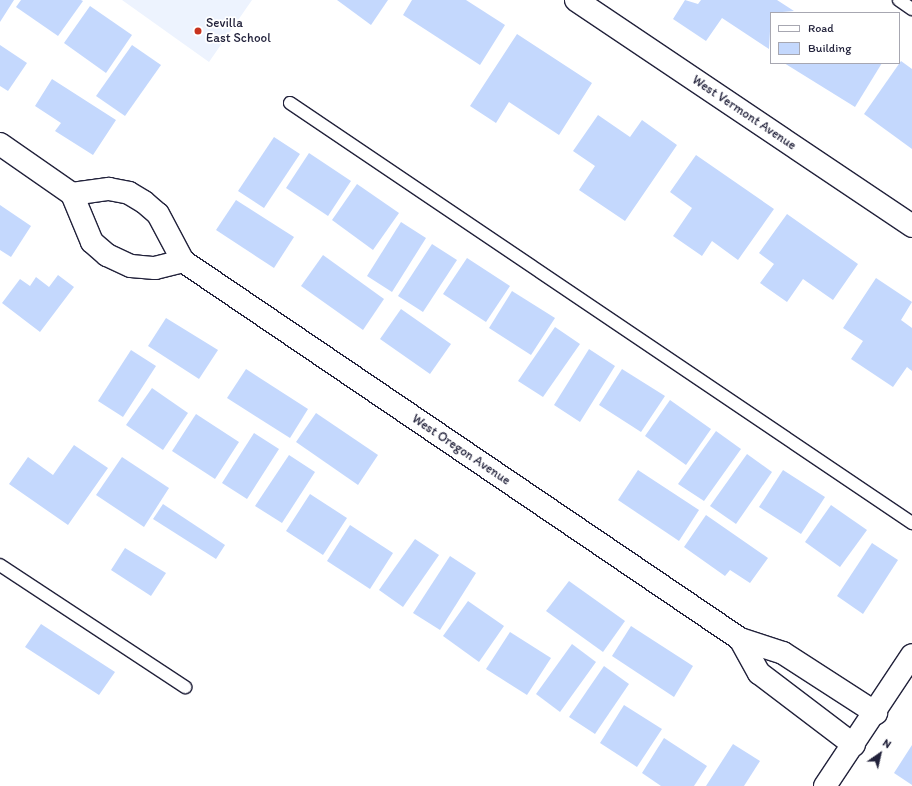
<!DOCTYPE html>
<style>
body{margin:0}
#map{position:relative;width:912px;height:786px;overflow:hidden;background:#fff;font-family:Itim,sans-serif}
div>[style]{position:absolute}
.built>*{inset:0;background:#edf3fe}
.building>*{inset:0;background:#c4d8fd}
.roads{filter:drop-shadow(1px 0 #22223b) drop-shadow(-1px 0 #22223b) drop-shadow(0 1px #22223b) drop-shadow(0 -1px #22223b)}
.service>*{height:12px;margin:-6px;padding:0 6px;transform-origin:6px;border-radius:6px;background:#fff}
.minor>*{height:22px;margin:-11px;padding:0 11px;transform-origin:11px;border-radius:11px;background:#fff}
.dots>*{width:11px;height:11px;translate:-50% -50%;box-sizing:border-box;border:2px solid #fff;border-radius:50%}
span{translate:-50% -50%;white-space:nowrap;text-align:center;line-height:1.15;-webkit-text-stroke:3.5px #fff;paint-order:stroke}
.poi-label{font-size:13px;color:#22223b}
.left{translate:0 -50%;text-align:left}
.street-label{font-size:13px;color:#22223b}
.legend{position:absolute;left:770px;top:12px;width:130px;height:52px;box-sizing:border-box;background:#fff;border:1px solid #a7a7b1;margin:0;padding:5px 7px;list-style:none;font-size:12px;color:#22223b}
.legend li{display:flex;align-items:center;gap:8px;height:20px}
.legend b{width:20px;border:1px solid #a7a7b1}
.north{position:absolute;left:860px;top:734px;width:40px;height:40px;-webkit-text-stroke:3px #fff;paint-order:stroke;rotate:34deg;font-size:11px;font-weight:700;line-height:16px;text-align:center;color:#22223b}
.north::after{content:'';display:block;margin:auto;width:14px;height:18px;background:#22223b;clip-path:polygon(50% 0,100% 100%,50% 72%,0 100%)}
</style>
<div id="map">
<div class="built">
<i style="clip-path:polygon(122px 0,252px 0,209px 62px)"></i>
</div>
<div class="building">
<i style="clip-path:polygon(0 0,14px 0,0 22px)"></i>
<i style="clip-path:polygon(21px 0,81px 0,83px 1px,58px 36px,16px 7px)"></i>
<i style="clip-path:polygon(337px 0,388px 0,371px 25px)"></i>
<i style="clip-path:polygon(412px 0,466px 0,505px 25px,480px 65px,403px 15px)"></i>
<i style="clip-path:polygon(685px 0,698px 4px,701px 0,777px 0,794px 11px,771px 13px,769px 49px,722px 18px,706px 41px,673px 19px)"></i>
<i style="clip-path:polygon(90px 6px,132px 35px,106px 73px,64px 43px)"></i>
<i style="clip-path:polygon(517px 34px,592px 83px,559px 135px,509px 102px,496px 123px,470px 106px)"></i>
<i style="clip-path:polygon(0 45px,27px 63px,8px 91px,0 86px)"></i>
<i style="clip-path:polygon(132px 45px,161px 65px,125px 116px,96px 96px)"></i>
<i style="clip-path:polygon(901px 61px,912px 69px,912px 149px,864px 114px)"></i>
<i style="clip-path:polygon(784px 63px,882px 63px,855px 107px)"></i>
<i style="clip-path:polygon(52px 79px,116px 120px,93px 155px,55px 131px,61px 123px,35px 106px)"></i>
<i style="clip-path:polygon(598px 115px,630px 137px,642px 120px,677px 145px,625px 221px,579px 190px,595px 166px,573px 151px)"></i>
<i style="clip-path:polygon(274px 137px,300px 154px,264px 208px,238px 191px)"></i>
<i style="clip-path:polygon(309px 153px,351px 181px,328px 216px,286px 188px)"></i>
<i style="clip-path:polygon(696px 155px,774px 209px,738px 260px,712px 241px,702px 256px,673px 236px,692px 208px,670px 192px)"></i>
<i style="clip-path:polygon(357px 184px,399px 213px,373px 250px,332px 220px)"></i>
<i style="clip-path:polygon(236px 200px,294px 237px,274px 268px,216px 230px)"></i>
<i style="clip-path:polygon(0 205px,31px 226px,11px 257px,0 250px)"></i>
<i style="clip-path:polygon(787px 214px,858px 264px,833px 300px,803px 279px,787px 302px,760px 283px,774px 264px,759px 253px)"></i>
<i style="clip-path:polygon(401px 222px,426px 238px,392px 292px,367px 276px)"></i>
<i style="clip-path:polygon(432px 244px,457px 260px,423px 312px,398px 296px)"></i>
<i style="clip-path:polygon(323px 255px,384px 299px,363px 330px,301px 286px)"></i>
<i style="clip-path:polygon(467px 258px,510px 286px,486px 322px,443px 294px)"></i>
<i style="clip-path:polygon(58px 275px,74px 287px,40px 332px,2px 303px,20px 279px,30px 286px,36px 277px,49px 287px)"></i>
<i style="clip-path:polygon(876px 278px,912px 302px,901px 320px,912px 328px,912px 371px,907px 367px,893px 387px,851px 359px,863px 341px,843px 328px)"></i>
<i style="clip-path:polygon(512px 291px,555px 318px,531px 355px,489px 328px)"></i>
<i style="clip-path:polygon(401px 309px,451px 344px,430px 374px,380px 339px)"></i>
<i style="clip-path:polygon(166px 318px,218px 350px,199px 379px,148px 346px)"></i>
<i style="clip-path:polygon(555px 327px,580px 344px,543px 397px,518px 381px)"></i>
<i style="clip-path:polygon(589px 349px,615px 366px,580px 422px,554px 405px)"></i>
<i style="clip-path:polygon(131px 350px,156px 366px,123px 417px,98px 401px)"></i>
<i style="clip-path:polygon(246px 369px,308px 409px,290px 438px,227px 398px)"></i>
<i style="clip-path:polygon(622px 369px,665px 396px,641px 432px,599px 405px)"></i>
<i style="clip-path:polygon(152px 388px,188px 413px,163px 450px,126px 425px)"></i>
<i style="clip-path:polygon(670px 400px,711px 429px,686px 465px,645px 436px)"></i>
<i style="clip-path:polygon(316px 413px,378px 455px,358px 485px,296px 442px)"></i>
<i style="clip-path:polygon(196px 414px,239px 442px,215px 479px,172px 451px)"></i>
<i style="clip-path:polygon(716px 431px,741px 449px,704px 501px,678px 484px)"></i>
<i style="clip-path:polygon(254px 433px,279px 449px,247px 499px,222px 483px)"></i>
<i style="clip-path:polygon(74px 445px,108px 468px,68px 525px,9px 484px,28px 457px,53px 475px)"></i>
<i style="clip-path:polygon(747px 454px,772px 472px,736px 524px,710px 506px)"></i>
<i style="clip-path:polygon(289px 455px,315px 472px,282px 523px,255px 506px)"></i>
<i style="clip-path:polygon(122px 457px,169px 488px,144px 527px,96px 495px)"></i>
<i style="clip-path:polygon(638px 470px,699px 510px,679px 541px,618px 500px)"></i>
<i style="clip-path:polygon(783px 470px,825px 497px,801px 534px,759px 507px)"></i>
<i style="clip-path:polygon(310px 494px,347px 518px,323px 555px,286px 531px)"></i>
<i style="clip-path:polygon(163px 504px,225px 545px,216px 559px,153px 519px)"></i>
<i style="clip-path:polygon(831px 505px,867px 530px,840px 567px,805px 542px)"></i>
<i style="clip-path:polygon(706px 515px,768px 558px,750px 583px,730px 570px,725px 576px,684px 547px)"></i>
<i style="clip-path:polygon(350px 525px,393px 553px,370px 589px,327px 561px)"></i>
<i style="clip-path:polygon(415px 539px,439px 555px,403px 607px,379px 590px)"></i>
<i style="clip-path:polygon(872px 543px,898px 560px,863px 614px,837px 596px)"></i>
<i style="clip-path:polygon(125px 548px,166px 573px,151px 596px,111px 570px)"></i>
<i style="clip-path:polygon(450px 556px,476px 573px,440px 630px,413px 613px)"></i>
<i style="clip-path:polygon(569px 581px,625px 621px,603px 652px,546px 611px)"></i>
<i style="clip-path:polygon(468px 601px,504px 626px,479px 662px,443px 636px)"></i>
<i style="clip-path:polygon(41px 624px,115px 672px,99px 695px,25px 647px)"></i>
<i style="clip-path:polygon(631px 626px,693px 666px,674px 697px,612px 656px)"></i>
<i style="clip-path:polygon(510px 632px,551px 658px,527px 695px,486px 669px)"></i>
<i style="clip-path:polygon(572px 644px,596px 662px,560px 712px,536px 694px)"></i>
<i style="clip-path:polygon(604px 666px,629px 684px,595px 734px,569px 717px)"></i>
<i style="clip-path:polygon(624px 705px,662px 729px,637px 767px,600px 743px)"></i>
<i style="clip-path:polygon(664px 738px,707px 766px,694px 786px,661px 786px,642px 773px)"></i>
<i style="clip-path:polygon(733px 744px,760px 761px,744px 786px,706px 786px)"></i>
<i style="clip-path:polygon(912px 745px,912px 785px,894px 773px)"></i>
</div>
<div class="roads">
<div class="service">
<i style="left:899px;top:0;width:16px;rotate:35deg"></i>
<i style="left:290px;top:103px;width:751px;rotate:34.03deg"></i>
<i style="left:0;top:565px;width:222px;rotate:33.4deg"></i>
</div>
<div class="minor">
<i style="left:576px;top:0;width:405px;rotate:33.9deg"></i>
<i style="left:0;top:144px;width:88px;rotate:34.8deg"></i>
<i style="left:72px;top:194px;width:52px;rotate:67.4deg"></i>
<i style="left:92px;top:242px;width:20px;rotate:41deg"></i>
<i style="left:107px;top:255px;width:26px;rotate:25deg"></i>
<i style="left:131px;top:266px;width:24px;rotate:5deg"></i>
<i style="left:155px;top:268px;width:29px;rotate:-14deg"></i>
<i style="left:72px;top:194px;width:37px;rotate:-8deg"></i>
<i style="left:109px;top:189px;width:20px;rotate:11deg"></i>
<i style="left:129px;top:193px;width:17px;rotate:31deg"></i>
<i style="left:144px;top:202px;width:18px;rotate:41deg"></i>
<i style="left:158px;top:214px;width:53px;rotate:62deg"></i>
<i style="left:183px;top:261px;width:673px;rotate:34.16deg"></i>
<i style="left:740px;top:639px;width:45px;rotate:18deg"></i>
<i style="left:783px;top:653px;width:111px;rotate:32.8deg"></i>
<i style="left:740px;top:639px;width:39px;rotate:61deg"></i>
<i style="left:759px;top:673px;width:119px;rotate:37.2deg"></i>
<i style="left:825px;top:786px;width:157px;rotate:-56.4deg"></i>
</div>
</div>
<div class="dots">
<i style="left:198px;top:31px;background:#c8321e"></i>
</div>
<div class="poi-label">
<span class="left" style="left:206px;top:31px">Sevilla<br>East School</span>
</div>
<div class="street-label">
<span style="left:744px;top:113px;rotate:34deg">West Vermont Avenue</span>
<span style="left:461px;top:450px;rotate:34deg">West Oregon Avenue</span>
</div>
<ul class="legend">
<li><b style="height:5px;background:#fff"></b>Road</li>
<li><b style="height:11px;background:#c4d8fd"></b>Building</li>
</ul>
<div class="north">N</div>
</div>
